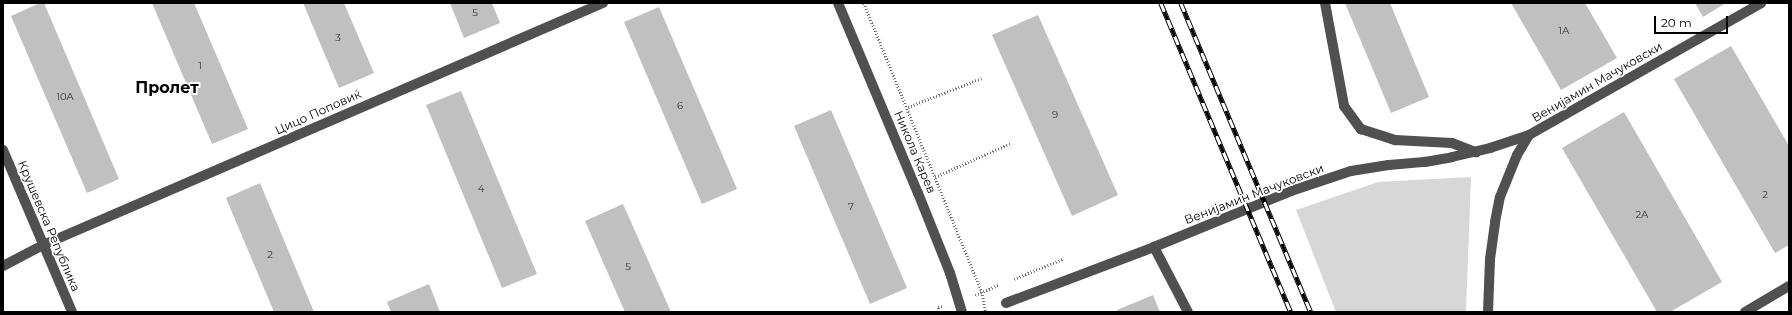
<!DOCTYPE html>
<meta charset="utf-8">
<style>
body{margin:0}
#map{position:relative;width:1792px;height:315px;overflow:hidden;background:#fff;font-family:Montserrat,sans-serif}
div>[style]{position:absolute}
.green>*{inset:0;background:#d7d7d7}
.building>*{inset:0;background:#c0c0c0}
.path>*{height:2.5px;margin-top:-1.25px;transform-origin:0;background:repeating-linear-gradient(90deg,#727272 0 1px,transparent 0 3px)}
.minor>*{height:10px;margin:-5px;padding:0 5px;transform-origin:5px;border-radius:5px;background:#505050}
.rail>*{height:4.5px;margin-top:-2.25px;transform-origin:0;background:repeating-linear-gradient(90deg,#fff 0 9px,#000 0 18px);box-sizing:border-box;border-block:1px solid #000}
span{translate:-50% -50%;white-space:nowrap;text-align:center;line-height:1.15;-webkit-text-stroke:3.5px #fff;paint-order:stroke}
.number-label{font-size:10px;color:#303030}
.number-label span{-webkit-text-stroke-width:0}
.street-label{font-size:12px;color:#000}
.district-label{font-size:16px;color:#000;font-weight:700}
.frame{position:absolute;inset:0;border:4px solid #000;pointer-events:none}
.scale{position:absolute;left:1654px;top:16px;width:74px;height:18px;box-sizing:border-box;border:2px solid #000;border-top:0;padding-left:5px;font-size:12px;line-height:14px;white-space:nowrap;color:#000;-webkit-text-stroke:3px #fff;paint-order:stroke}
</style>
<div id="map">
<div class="green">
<i style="clip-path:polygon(1471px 177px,1466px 312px,1336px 312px,1296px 210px,1378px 182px)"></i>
</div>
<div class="building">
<i style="clip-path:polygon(40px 3px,44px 3px,119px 179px,87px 193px,11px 16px)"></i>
<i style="clip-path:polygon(152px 3px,194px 3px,248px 129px,212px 144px)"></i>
<i style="clip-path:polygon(303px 3px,344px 3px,374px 73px,339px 88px)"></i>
<i style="clip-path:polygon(450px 3px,492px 3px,500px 23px,464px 38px)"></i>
<i style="clip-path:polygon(1345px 3px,1390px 3px,1429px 97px,1391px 113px)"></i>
<i style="clip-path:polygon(1511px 3px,1585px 3px,1617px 58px,1561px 90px)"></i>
<i style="clip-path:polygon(1695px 3px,1726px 3px,1703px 17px)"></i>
<i style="clip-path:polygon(659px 7px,737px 189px,702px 204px,624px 22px)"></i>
<i style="clip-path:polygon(1038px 15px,1118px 195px,1072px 216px,992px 35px)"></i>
<i style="clip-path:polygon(1731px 46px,1789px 146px,1789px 245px,1775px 253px,1674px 79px)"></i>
<i style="clip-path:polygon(461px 91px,537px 274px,502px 288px,426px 105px)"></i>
<i style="clip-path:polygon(831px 110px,907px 288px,870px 304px,794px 126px)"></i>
<i style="clip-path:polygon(1624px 112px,1722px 282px,1670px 312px,1657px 312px,1562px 148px)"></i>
<i style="clip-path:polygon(260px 183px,314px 312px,274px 312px,226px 198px)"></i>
<i style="clip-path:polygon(623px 204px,671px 312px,625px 312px,585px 221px)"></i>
<i style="clip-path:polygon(429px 284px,440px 312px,391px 312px,387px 302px)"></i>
<i style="clip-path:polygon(1153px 295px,1160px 312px,1118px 312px,1117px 310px)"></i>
</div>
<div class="path">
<i style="left:864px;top:3px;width:312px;rotate:67.8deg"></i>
<i style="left:982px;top:292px;width:20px;rotate:79deg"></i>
<i style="left:908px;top:107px;width:79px;rotate:-21.4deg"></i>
<i style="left:935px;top:177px;width:83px;rotate:-24.1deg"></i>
<i style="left:1014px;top:279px;width:53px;rotate:-22.2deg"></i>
<i style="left:975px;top:295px;width:26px;rotate:-23deg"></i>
<i style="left:939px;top:312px;width:5px;rotate:-101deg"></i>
<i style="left:938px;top:307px;width:4px;rotate:-14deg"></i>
</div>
<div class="minor">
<i style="left:838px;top:3px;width:206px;rotate:67.2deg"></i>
<i style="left:918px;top:193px;width:86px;rotate:68.2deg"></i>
<i style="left:950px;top:273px;width:41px;rotate:72.9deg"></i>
<i style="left:1325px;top:3px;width:105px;rotate:79.5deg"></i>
<i style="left:1344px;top:106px;width:29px;rotate:54deg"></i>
<i style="left:1361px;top:129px;width:36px;rotate:18deg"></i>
<i style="left:1395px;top:140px;width:57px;rotate:3deg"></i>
<i style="left:1452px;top:143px;width:26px;rotate:21deg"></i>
<i style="left:3px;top:150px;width:176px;rotate:66.9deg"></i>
<i style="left:1154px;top:247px;width:73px;rotate:62.4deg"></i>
<i style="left:3px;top:266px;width:45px;rotate:-27.7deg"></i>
<i style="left:43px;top:245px;width:610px;rotate:-23.37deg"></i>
<i style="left:1006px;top:303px;width:158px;rotate:-20.7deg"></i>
<i style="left:1154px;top:247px;width:148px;rotate:-22.2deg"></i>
<i style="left:1291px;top:191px;width:63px;rotate:-18.4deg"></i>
<i style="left:1351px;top:171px;width:38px;rotate:-9deg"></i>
<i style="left:1389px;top:165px;width:36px;rotate:-5deg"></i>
<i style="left:1425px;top:162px;width:27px;rotate:-10deg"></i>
<i style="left:1452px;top:157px;width:39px;rotate:-13deg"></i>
<i style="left:1490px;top:148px;width:41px;rotate:-18.4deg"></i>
<i style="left:1529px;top:135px;width:267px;rotate:-29.6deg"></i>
<i style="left:1488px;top:312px;width:53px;rotate:-87.8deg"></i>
<i style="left:1490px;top:259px;width:37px;rotate:-82deg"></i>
<i style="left:1495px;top:222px;width:25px;rotate:-79deg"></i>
<i style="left:1500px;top:197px;width:45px;rotate:-68deg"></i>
<i style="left:1517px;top:155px;width:23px;rotate:-59deg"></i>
<i style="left:1745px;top:312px;width:51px;rotate:-30.6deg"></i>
</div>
<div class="rail">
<i style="left:1161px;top:3px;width:335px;rotate:67.2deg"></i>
<i style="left:1181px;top:3px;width:335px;rotate:67.2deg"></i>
</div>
<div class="number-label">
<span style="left:475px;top:13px">5</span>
<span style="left:1564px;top:31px">1А</span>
<span style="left:338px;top:38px">3</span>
<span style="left:200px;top:66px">1</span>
<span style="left:65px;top:97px">10A</span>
<span style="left:680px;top:106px">6</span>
<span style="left:1055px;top:115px">9</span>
<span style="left:481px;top:189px">4</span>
<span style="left:1765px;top:195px">2</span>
<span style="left:851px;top:207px">7</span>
<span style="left:1642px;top:215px">2А</span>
<span style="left:270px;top:255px">2</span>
<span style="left:628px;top:267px">5</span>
</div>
<div class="street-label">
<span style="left:1597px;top:82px;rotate:-30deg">Венијамин Мачуковски</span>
<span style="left:318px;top:112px;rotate:-24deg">Цицо Поповиќ</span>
<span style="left:915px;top:152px;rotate:67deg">Никола Карев</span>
<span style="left:1254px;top:194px;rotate:-21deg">Венијамин Мачуковски</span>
<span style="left:49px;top:226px;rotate:67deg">Крушевска Република</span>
</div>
<div class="district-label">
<span style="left:167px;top:88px">Пролет</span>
</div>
<div class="frame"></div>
<div class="scale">20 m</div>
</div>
